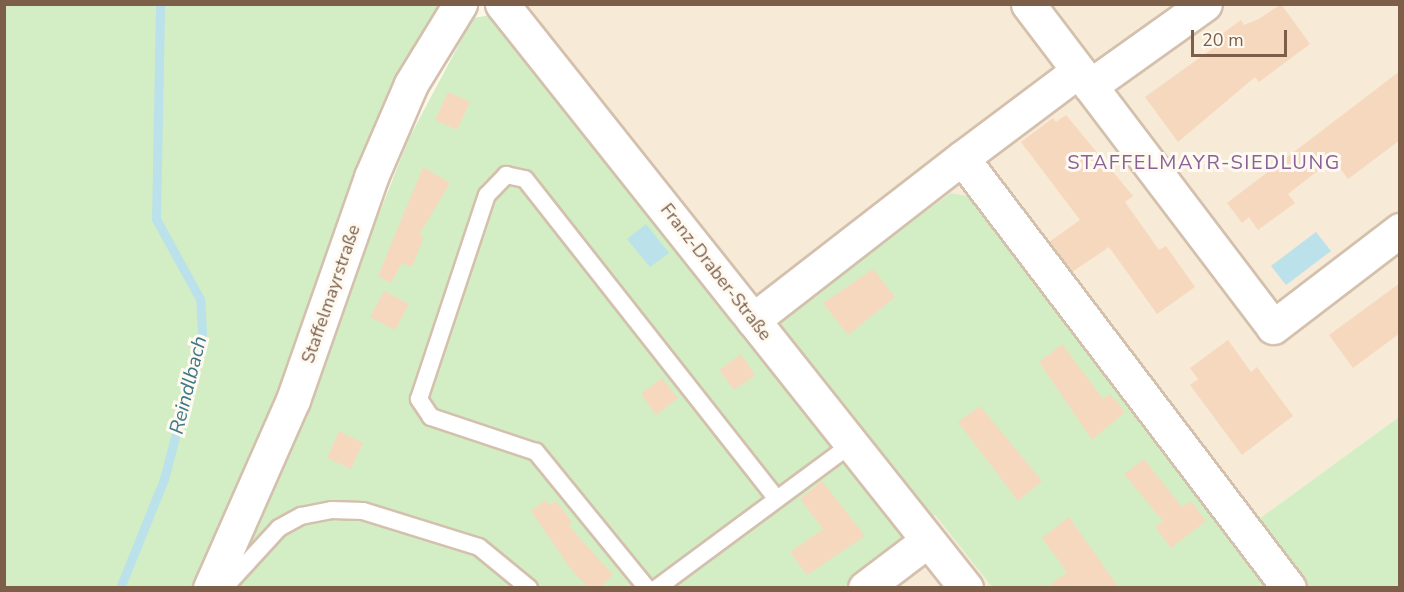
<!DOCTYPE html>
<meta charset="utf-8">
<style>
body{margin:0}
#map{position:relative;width:1404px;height:592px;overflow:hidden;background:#fef7e9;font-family:"Nunito Sans",sans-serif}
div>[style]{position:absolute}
.residential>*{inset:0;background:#f7ead6}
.green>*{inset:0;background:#d3eec5}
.water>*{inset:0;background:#bbe1ea}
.stream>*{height:9px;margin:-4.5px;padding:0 4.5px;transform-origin:4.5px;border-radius:4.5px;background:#bbe1ea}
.building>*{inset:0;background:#f6d8be}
.roads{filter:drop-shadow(2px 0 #d3c0ad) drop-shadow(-2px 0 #d3c0ad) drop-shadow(0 2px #d3c0ad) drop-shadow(0 -2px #d3c0ad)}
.service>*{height:16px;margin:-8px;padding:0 8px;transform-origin:8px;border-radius:8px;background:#fff}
.minor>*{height:33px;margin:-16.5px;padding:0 16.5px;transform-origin:16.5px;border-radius:16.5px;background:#fff}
span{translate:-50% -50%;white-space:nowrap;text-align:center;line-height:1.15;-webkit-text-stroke:6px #fffaf1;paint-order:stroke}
.street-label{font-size:18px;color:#7c5e49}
.neighbourhood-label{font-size:20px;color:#896198;letter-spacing:1.5px}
.water-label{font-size:20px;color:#3d788a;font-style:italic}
.frame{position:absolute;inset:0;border:6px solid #7c5e49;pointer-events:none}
.scale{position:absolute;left:1191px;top:30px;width:96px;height:27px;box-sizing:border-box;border:3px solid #7c5e49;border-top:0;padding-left:8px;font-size:18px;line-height:21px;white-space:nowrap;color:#7c5e49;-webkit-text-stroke:4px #fffaf1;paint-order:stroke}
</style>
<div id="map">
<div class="residential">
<i style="clip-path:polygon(492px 4px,1399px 5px,1399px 417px,1233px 538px,968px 196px,952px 193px,746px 342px)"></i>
<i style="clip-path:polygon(935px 515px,992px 587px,844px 588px,896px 547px)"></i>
</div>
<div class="green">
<i style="clip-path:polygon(4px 5px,439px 5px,365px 147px,265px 502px,409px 138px,473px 18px,491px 15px,746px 342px,951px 193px,968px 196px,1233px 538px,1399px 417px,1399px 587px,992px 587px,935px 515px,844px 587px,5px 587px)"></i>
</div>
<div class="water">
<i style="clip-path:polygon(646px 224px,669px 253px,650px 267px,627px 239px)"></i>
<i style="clip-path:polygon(1316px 232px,1331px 251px,1286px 285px,1271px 266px)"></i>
</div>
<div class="stream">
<i style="left:120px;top:588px;width:118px;rotate:-68deg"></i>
<i style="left:164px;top:479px;width:151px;rotate:-75.4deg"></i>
<i style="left:202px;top:333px;width:34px;rotate:-93deg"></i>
<i style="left:200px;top:299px;width:91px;rotate:-118.8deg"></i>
<i style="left:156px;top:219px;width:215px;rotate:-88.9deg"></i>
</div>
<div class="building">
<i style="clip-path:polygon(1281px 4px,1310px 44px,1259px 82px,1255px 77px,1178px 142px,1145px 97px,1223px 41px,1219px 36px,1241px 20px,1244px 25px,1259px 19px)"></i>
<i style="clip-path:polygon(1400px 71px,1400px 140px,1348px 179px,1333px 159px,1288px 194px,1295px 203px,1258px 230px,1249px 217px,1242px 223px,1227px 203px)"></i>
<i style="clip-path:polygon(448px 92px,470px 102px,457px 130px,435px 120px)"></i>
<i style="clip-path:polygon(1066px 115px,1133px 196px,1125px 202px,1159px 250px,1166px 246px,1195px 287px,1157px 314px,1109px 247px,1072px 272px,1049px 242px,1080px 220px,1021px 142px,1053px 118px,1056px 122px)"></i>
<i style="clip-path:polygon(423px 167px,450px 183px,419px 235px,424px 237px,412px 267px,402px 263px,391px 283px,378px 276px)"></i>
<i style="clip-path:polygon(873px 269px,895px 297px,848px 335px,823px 303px)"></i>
<i style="clip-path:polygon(1400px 283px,1400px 333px,1353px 368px,1329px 335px)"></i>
<i style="clip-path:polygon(384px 291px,409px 304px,395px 330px,370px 317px)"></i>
<i style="clip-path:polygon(1228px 340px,1251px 372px,1257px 367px,1293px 416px,1242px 455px,1190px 385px,1198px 379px,1190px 368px)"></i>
<i style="clip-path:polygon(1062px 344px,1103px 399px,1110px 394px,1125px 412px,1092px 440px,1039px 362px)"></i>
<i style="clip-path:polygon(741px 354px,755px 375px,734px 390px,719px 370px)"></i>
<i style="clip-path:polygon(662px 378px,678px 398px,656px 415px,641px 394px)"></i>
<i style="clip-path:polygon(980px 406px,1042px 481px,1018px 501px,958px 422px)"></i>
<i style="clip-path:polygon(339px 431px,363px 443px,351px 469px,327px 458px)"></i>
<i style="clip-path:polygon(1144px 459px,1182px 507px,1191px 501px,1206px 521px,1171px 548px,1155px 527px,1163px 521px,1124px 474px)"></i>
<i style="clip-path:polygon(822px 481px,865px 536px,807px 575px,790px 552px,823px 529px,800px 499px)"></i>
<i style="clip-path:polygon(545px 500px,550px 505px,556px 501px,572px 522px,568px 525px,613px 575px,599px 588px,588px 588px,570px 568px,531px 511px)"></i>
<i style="clip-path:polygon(1069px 517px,1119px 588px,1046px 588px,1067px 572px,1042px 538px)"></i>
</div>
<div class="roads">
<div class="service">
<i style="left:224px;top:588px;width:81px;rotate:-47.5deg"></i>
<i style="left:279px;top:528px;width:25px;rotate:-29deg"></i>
<i style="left:301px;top:516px;width:32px;rotate:-11deg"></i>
<i style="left:332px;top:510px;width:31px;rotate:2deg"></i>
<i style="left:363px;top:511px;width:121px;rotate:17.2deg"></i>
<i style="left:479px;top:547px;width:65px;rotate:39.4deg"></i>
<i style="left:647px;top:588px;width:176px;rotate:-129.2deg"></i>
<i style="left:536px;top:452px;width:111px;rotate:-161.6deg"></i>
<i style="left:431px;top:417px;width:22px;rotate:-124deg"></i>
<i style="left:419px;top:399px;width:215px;rotate:-71.6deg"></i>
<i style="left:487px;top:195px;width:28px;rotate:-46deg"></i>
<i style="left:506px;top:175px;width:19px;rotate:12deg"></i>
<i style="left:525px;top:179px;width:406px;rotate:51.8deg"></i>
<i style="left:657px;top:588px;width:244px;rotate:-36.5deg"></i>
</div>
<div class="minor">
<i style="left:502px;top:4px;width:746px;rotate:51.53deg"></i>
<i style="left:1028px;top:4px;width:405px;rotate:52.8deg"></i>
<i style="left:1273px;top:327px;width:160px;rotate:-37.4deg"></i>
<i style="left:1090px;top:86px;width:141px;rotate:-35.5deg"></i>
<i style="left:962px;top:158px;width:145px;rotate:-36.9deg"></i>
<i style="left:753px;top:320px;width:264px;rotate:-37.8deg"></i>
<i style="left:962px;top:158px;width:540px;rotate:52.75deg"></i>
<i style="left:210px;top:588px;width:206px;rotate:-66.2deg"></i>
<i style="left:293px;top:400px;width:236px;rotate:-70.7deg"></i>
<i style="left:371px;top:177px;width:101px;rotate:-66.7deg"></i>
<i style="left:411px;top:84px;width:94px;rotate:-58.5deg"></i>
<i style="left:865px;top:588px;width:78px;rotate:-37.2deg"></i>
</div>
</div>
<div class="street-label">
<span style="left:716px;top:272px;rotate:52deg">Franz-Draber-Straße</span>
<span style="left:331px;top:294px;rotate:-71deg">Staffelmayrstraße</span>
</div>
<div class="neighbourhood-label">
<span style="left:1204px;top:162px">STAFFELMAYR-SIEDLUNG</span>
</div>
<div class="water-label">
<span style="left:188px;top:385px;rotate:-76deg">Reindlbach</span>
</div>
<div class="frame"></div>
<div class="scale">20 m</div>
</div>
